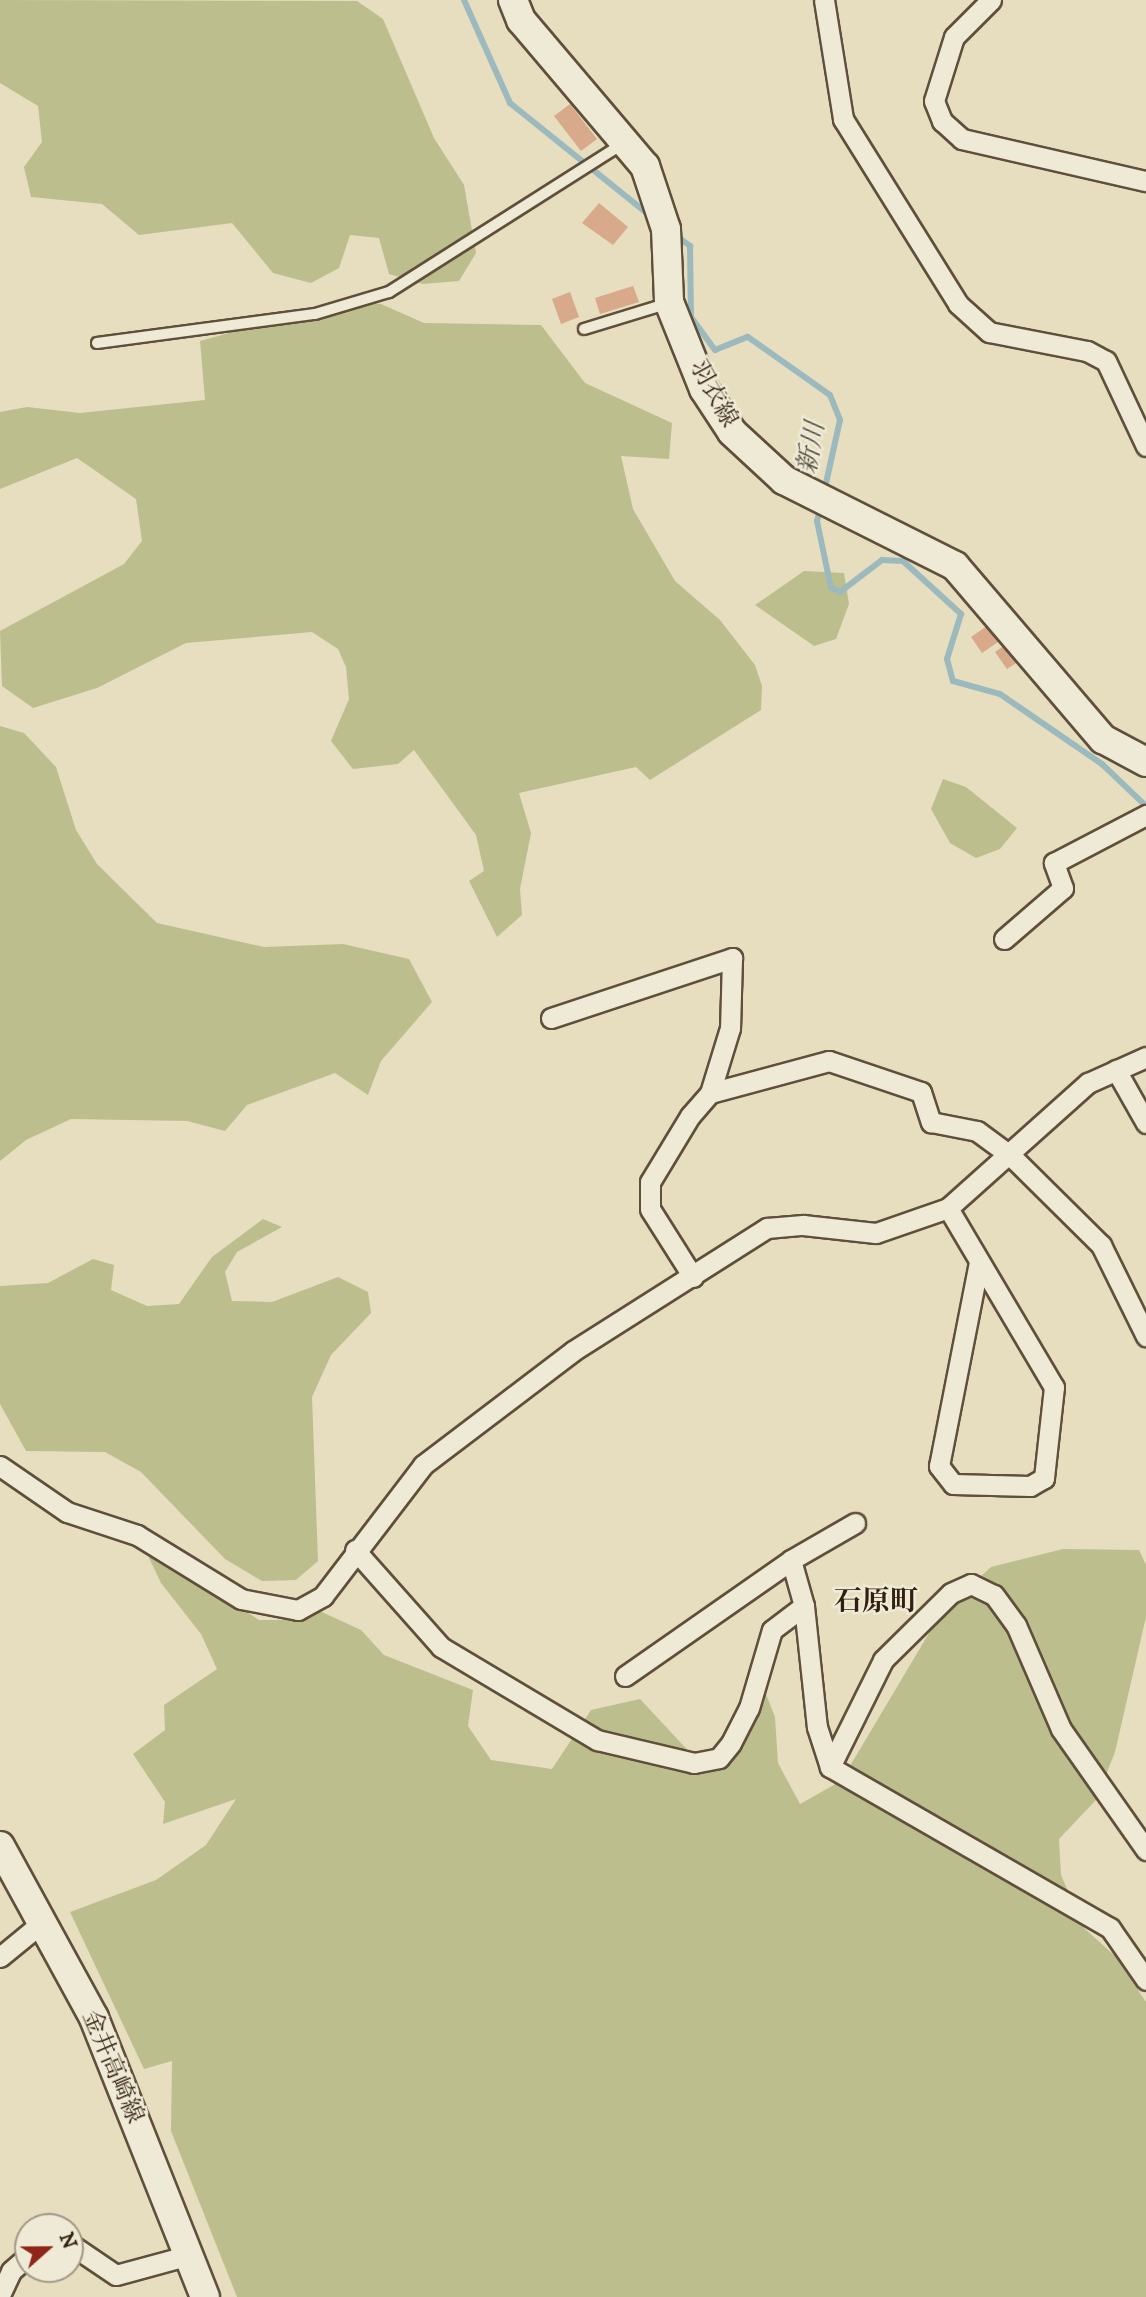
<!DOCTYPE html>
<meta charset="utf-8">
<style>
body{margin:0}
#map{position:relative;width:1146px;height:2297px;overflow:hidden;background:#e6debf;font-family:"IM FELL DW Pica","Noto Serif JP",serif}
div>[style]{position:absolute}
.green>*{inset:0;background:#bcbf8d}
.stream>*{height:6px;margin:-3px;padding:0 3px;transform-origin:3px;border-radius:3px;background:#9cb9bd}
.building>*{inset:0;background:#d8a98a}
.roads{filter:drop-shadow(2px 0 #5f4f3b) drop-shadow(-2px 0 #5f4f3b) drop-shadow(0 2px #5f4f3b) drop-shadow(0 -2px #5f4f3b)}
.lane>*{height:10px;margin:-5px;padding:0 5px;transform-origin:5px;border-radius:5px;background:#efead5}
.street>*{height:19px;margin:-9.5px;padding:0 9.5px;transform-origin:9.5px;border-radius:9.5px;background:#efead5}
.secondary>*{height:28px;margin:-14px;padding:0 14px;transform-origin:14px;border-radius:14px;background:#efead5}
span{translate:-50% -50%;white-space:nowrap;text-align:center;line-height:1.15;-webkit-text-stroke:5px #efead5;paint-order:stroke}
.street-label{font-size:24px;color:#321f0f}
.water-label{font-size:26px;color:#524d43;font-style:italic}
.quarter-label{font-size:28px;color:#321f0f;font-weight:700}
.north{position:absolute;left:14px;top:2213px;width:70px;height:70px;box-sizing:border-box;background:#efead5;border:2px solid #a39986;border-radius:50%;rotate:69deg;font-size:19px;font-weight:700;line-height:28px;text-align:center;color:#321f0f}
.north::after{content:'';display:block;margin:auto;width:24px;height:32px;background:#8f2418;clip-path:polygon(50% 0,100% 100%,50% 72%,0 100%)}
</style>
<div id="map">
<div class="green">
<i style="clip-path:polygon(0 0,357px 1px,383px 19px,434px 138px,464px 185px,476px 253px,459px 281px,423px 284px,389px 274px,379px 238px,350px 235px,339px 268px,311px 283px,273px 273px,232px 223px,139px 235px,102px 204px,31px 197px,24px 167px,42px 142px,38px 106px,0 83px)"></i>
<i style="clip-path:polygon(349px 300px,381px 304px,424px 323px,541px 325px,585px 383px,672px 423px,669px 459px,621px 456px,633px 509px,675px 581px,720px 620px,755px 665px,762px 686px,761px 710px,650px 780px,636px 767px,519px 793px,531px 833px,520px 889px,522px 915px,497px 937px,469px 881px,484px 871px,476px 835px,414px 750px,398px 764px,353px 769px,331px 741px,349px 699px,346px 667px,338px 649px,312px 632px,186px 643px,97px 688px,33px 708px,2px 686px,0 631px,124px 564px,142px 541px,136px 499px,77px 458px,0 489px,0 412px,27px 407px,80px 413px,205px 400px,200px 341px)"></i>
<i style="clip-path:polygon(804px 571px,844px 573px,849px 604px,836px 639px,814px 646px,755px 605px)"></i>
<i style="clip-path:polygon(0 726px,24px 733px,56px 767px,76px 830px,97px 864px,157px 923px,264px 947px,343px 944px,409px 959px,432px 1002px,381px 1061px,368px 1095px,335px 1073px,247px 1105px,225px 1131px,187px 1121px,71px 1119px,26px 1140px,0 1161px)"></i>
<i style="clip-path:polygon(943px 779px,966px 787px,1017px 828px,1000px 849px,976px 858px,950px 843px,931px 809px)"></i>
<i style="clip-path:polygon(263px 1219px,282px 1227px,237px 1252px,225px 1272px,232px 1301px,272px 1302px,338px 1277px,368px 1292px,371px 1313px,331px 1355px,312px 1397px,318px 1561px,296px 1580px,262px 1581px,225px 1559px,141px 1472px,105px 1452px,26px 1451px,0 1404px,0 1286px,48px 1283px,93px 1259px,114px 1265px,111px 1290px,147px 1306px,179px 1304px,212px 1257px)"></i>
<i style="clip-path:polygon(153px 1549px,259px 1620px,291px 1620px,311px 1607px,361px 1630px,384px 1655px,473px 1690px,468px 1726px,491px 1760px,552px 1769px,591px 1710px,640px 1699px,695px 1758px,741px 1733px,764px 1689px,775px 1717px,778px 1763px,800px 1804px,841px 1781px,941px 1613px,991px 1567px,1063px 1549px,1139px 1550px,1146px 1565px,1146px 1617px,1115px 1752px,1096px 1800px,1059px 1839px,1061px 1875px,1084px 1928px,1115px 1956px,1146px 2002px,1146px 2297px,237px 2297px,171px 2131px,172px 2061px,144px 2069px,70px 1912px,156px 1880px,206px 1845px,236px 1799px,163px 1824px,165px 1802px,133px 1754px,165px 1730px,164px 1705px,217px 1669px,201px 1634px,161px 1583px,149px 1558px)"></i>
</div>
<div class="stream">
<i style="left:464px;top:0;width:113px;rotate:65.9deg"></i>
<i style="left:510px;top:103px;width:182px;rotate:38.8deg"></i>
<i style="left:675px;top:235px;width:19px;rotate:36deg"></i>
<i style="left:690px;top:246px;width:71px;rotate:89.2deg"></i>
<i style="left:691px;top:317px;width:41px;rotate:54deg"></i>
<i style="left:715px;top:350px;width:35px;rotate:-22deg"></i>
<i style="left:748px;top:337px;width:100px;rotate:35.3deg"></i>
<i style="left:830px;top:395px;width:27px;rotate:68deg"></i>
<i style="left:840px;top:420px;width:74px;rotate:102.5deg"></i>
<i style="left:821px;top:506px;width:16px;rotate:105deg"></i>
<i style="left:817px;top:521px;width:68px;rotate:78.2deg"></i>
<i style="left:831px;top:588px;width:10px;rotate:24deg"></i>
<i style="left:840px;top:592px;width:53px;rotate:-37.3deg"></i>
<i style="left:882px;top:560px;width:21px;rotate:3deg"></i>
<i style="left:903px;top:561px;width:79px;rotate:42.4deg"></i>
<i style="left:961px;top:614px;width:47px;rotate:107.3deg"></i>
<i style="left:947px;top:659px;width:23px;rotate:75deg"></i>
<i style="left:953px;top:681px;width:49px;rotate:15.5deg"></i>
<i style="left:1000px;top:694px;width:124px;rotate:34.5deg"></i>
<i style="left:1102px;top:764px;width:61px;rotate:43.7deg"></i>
</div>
<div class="building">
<i style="clip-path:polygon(570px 104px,597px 139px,581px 151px,554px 116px)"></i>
<i style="clip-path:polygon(599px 203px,628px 227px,613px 245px,582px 223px)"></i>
<i style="clip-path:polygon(633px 286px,639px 302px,600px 314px,595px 298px)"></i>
<i style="clip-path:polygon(570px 292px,579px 317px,561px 324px,552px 299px)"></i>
<i style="clip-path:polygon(987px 626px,998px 642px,982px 653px,971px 637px)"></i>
<i style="clip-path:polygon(1008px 643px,1019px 661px,1007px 669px,995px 652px)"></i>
</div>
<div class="roads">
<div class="lane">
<i style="left:584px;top:329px;width:86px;rotate:-17deg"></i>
<i style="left:97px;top:343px;width:220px;rotate:-7.6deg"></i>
<i style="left:315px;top:314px;width:77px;rotate:-16.6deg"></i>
<i style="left:389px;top:292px;width:276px;rotate:-32.4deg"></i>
</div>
<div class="street">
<i style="left:824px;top:0;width:121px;rotate:80.9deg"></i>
<i style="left:843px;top:119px;width:218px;rotate:58.1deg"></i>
<i style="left:958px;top:304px;width:42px;rotate:42.1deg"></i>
<i style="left:989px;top:332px;width:100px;rotate:11deg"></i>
<i style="left:1087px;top:351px;width:21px;rotate:28deg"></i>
<i style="left:1106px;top:361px;width:94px;rotate:64.8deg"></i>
<i style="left:991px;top:0;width:52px;rotate:135deg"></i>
<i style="left:954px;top:37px;width:67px;rotate:107.4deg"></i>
<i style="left:934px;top:101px;width:22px;rotate:68deg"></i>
<i style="left:942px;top:121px;width:27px;rotate:42deg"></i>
<i style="left:962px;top:139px;width:189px;rotate:12.9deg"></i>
<i style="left:1004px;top:939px;width:78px;rotate:-40.8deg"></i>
<i style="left:1063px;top:888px;width:27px;rotate:-110deg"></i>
<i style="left:1054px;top:863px;width:104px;rotate:-27.6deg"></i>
<i style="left:551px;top:1018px;width:191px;rotate:-18.3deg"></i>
<i style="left:732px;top:958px;width:70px;rotate:91.6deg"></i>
<i style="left:730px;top:1028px;width:68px;rotate:107.1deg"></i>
<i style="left:1116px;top:1070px;width:61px;rotate:60.5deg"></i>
<i style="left:948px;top:1208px;width:208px;rotate:59.4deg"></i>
<i style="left:1054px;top:1387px;width:92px;rotate:96.3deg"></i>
<i style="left:1044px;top:1478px;width:16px;rotate:150deg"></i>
<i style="left:1030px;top:1486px;width:77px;rotate:-178.5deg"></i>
<i style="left:953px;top:1484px;width:23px;rotate:-128deg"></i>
<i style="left:939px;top:1466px;width:207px;rotate:-78.9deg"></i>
<i style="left:693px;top:1277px;width:80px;rotate:-122.3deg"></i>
<i style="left:650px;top:1209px;width:27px;rotate:-90deg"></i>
<i style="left:650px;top:1182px;width:77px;rotate:-58.8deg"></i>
<i style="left:690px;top:1116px;width:30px;rotate:-49deg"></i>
<i style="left:710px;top:1093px;width:123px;rotate:-15.1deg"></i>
<i style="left:829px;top:1061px;width:97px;rotate:18.6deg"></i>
<i style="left:921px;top:1092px;width:32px;rotate:72deg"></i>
<i style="left:931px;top:1122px;width:47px;rotate:11.1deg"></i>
<i style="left:977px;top:1131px;width:42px;rotate:36.3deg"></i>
<i style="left:1011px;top:1156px;width:127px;rotate:44.7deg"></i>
<i style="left:1101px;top:1245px;width:102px;rotate:63.7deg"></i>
<i style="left:0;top:1466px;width:81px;rotate:34.5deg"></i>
<i style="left:67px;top:1512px;width:74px;rotate:18.2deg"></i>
<i style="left:137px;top:1535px;width:122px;rotate:31.6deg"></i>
<i style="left:241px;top:1599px;width:58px;rotate:10.9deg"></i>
<i style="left:298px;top:1610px;width:29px;rotate:-29deg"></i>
<i style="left:323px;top:1596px;width:165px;rotate:-52.6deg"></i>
<i style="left:423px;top:1465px;width:188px;rotate:-37.2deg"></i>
<i style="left:573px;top:1351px;width:230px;rotate:-32.4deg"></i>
<i style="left:767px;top:1228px;width:36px;rotate:-5deg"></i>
<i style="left:803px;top:1225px;width:73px;rotate:6.3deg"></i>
<i style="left:876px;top:1233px;width:76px;rotate:-19.1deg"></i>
<i style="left:948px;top:1208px;width:188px;rotate:-41.8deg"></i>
<i style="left:1088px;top:1083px;width:64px;rotate:-24.1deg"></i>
<i style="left:355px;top:1550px;width:130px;rotate:48.4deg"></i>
<i style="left:441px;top:1647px;width:182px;rotate:30.8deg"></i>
<i style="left:597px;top:1740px;width:100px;rotate:13.3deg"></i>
<i style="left:694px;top:1763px;width:25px;rotate:-11deg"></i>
<i style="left:719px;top:1758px;width:19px;rotate:-51deg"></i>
<i style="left:731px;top:1743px;width:39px;rotate:-63deg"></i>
<i style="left:749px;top:1708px;width:81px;rotate:-73.6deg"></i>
<i style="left:772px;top:1630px;width:40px;rotate:-37deg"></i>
<i style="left:804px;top:1606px;width:122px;rotate:83.9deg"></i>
<i style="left:817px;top:1727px;width:42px;rotate:72deg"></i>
<i style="left:830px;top:1767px;width:323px;rotate:29.9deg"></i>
<i style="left:1110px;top:1928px;width:63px;rotate:55.3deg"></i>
<i style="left:791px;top:1560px;width:74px;rotate:-30deg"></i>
<i style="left:625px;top:1676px;width:203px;rotate:-34.9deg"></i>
<i style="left:791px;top:1560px;width:48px;rotate:74.2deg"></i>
<i style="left:830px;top:1767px;width:119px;rotate:-63.6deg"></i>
<i style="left:883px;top:1660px;width:95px;rotate:-44.6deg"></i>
<i style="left:951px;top:1593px;width:22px;rotate:-24deg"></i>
<i style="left:971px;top:1584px;width:25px;rotate:26deg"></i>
<i style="left:994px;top:1595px;width:37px;rotate:54deg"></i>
<i style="left:1016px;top:1625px;width:113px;rotate:66.6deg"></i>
<i style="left:1061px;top:1729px;width:148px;rotate:54.9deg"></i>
<i style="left:0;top:1957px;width:57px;rotate:-39.3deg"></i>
<i style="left:70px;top:2244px;width:55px;rotate:34deg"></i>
<i style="left:116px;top:2275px;width:73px;rotate:-15.2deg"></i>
<i style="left:0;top:2295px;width:26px;rotate:-65deg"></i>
<i style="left:11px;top:2271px;width:23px;rotate:-41deg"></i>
</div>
<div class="secondary">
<i style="left:513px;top:0;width:22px;rotate:68deg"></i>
<i style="left:521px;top:20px;width:192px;rotate:49.7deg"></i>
<i style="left:645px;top:166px;width:66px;rotate:71.6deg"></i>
<i style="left:666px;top:229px;width:73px;rotate:87.6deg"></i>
<i style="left:669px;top:302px;width:94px;rotate:68.1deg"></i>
<i style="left:704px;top:389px;width:51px;rotate:56.9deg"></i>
<i style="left:732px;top:432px;width:71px;rotate:42.7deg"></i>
<i style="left:784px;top:480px;width:191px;rotate:26.7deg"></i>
<i style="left:955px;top:566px;width:228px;rotate:49.5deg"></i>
<i style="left:1103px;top:739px;width:49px;rotate:28.1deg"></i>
<i style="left:0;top:1846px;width:196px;rotate:61.3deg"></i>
<i style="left:94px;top:2018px;width:300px;rotate:68.3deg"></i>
</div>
</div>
<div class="street-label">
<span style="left:713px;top:394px;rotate:61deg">羽衣線</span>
<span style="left:112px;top:2067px;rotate:67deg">金井高崎線</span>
</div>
<div class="water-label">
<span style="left:812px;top:448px;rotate:-80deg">新川</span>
</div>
<div class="quarter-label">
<span style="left:876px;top:1602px">石原町</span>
</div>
<div class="north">N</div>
</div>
